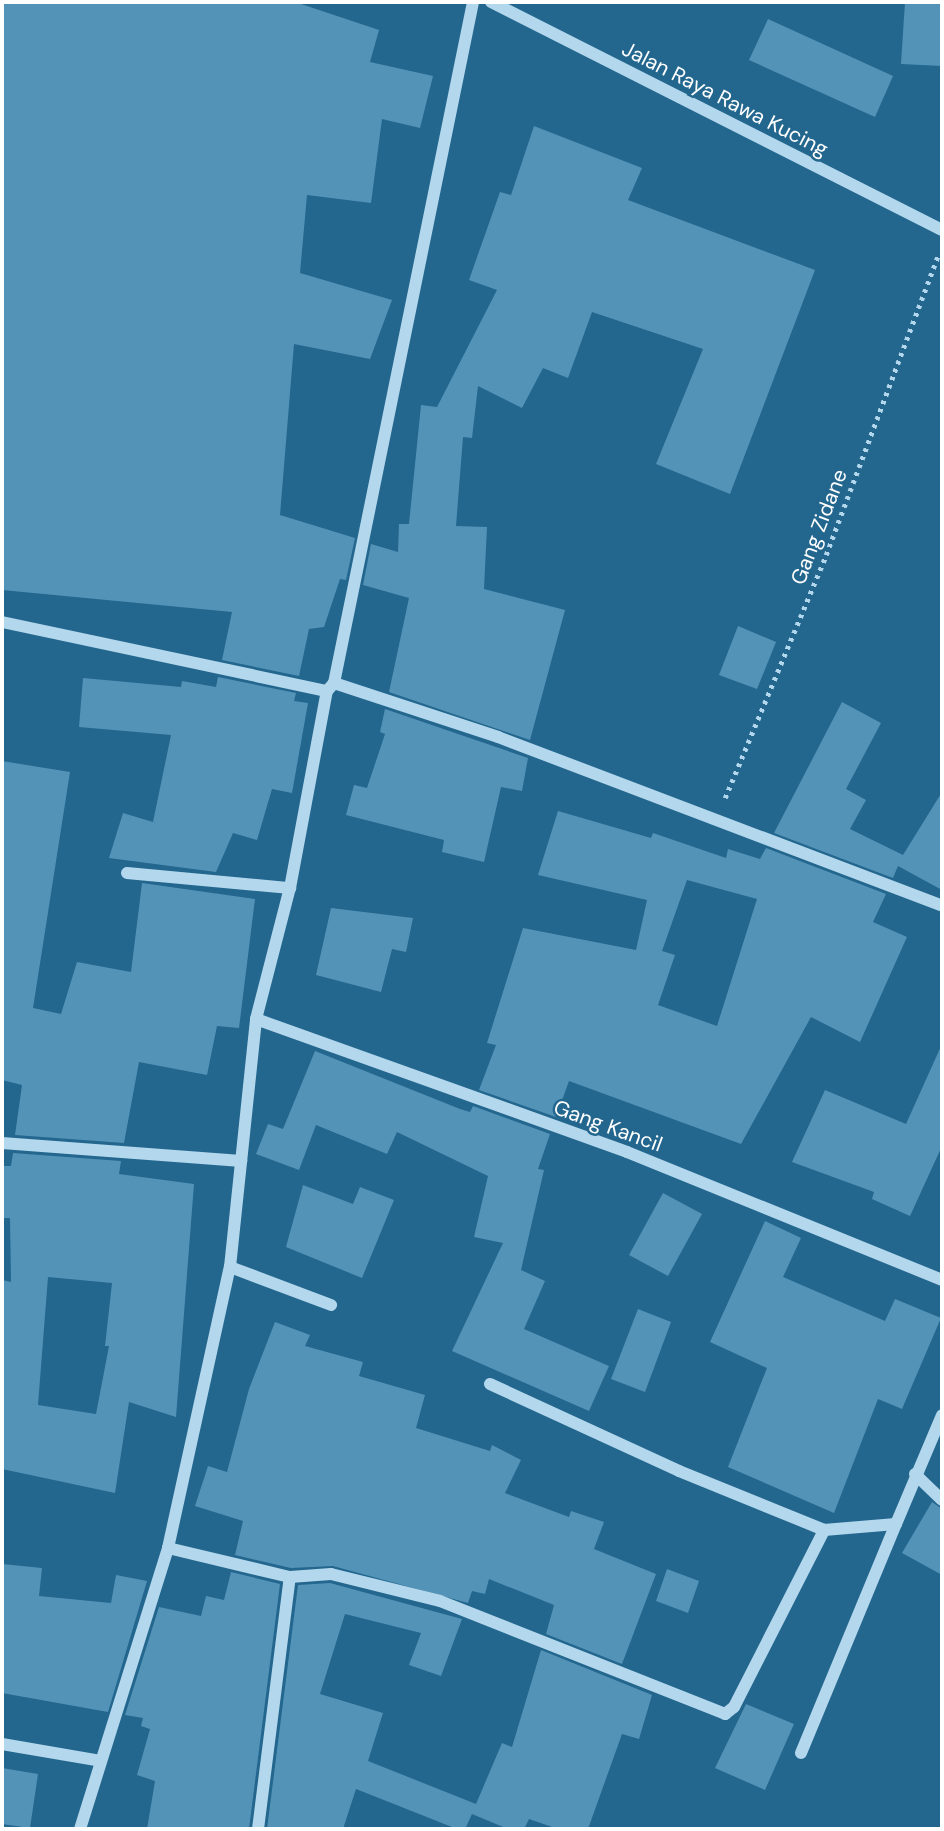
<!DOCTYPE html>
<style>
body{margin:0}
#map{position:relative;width:944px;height:1831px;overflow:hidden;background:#23668e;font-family:"DM Sans",sans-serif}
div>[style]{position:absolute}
.building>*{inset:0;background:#5493b8}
.path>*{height:4.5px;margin-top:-2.25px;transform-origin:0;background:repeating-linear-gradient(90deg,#b3d7ec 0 3.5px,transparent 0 8.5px)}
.minor>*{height:12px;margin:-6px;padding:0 6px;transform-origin:6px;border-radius:6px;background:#b3d7ec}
span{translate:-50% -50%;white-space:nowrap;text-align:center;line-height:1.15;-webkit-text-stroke:5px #23668e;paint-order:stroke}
.street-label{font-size:21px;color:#fff}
.frame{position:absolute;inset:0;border:4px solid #fff;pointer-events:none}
</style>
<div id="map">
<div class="building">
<i style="clip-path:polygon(2px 2px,301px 4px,379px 30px,370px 62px,433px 76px,420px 128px,382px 119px,371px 203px,307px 195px,300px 273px,392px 300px,370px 359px,294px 344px,280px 515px,355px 538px,346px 580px,340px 579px,324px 627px,309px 629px,299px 676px,222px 660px,232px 612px,2px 590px)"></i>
<i style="clip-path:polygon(905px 2px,942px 2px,942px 66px,901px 64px)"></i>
<i style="clip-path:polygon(768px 19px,893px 76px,875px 117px,749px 60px)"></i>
<i style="clip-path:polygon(534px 126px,642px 168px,628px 200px,815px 270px,730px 494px,656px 464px,703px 349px,592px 312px,568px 378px,543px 368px,522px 408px,478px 386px,472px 438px,463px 437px,456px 526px,487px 527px,484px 589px,565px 610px,530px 740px,389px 692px,409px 598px,363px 585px,371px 544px,398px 552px,399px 524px,409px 524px,421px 405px,437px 407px,497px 290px,469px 280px,500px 192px,511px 195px)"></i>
<i style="clip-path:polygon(738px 626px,776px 642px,757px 689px,719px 675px)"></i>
<i style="clip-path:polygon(218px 677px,296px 693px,294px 701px,308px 703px,292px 793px,272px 789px,257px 840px,233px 833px,216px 872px,109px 858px,123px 813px,153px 822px,171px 735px,79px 727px,83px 678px,181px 687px,182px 681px,216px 687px)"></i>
<i style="clip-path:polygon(842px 702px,881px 723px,846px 789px,866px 800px,850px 829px,903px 855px,942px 792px,942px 890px,898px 866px,893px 878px,774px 833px)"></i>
<i style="clip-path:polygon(385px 709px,528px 758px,522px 791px,501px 787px,484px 862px,442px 852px,444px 840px,346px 815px,354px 785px,367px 788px,385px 734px,380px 732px)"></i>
<i style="clip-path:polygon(2px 761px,70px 772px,33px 1008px,61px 1014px,77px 962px,131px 972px,142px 883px,255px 899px,239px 1028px,217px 1026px,207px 1075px,139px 1062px,124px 1143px,15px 1135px,22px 1085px,2px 1080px)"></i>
<i style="clip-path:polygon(evenodd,558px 811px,651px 838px,653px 833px,726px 858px,728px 849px,760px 859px,766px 848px,886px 894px,873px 922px,907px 937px,860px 1042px,811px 1017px,741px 1144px,569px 1081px,556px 1117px,479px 1090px,496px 1045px,487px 1043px,523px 928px,636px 950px,647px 900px,538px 875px,558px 811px,687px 880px,757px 899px,717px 1026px,658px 1005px,675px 955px,662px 951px,687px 880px)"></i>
<i style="clip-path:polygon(331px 908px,413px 918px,406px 952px,392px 949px,381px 992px,316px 975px)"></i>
<i style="clip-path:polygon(942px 1044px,942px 1146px,910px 1216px,872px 1199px,874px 1192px,792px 1162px,825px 1090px,906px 1124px)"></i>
<i style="clip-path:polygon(315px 1051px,460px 1109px,470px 1112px,473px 1106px,550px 1134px,538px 1169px,544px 1170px,521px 1270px,545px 1281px,524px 1329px,609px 1366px,589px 1411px,452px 1351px,503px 1243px,474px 1237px,488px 1176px,397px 1132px,387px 1154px,316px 1125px,299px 1170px,256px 1154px,268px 1124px,283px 1129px)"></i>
<i style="clip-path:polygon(evenodd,13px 1153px,121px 1161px,119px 1174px,194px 1184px,176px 1417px,129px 1402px,115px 1493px,2px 1469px,2px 1280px,11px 1282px,10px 1218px,2px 1218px,2px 1166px,11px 1166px,13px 1153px,48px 1277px,112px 1283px,105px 1346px,109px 1346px,96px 1414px,38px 1405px,48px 1277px)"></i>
<i style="clip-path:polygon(303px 1185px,353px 1204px,360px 1187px,394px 1200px,362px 1278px,286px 1247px)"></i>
<i style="clip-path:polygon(663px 1193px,702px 1214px,668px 1276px,629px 1255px)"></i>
<i style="clip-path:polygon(765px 1221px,801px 1238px,783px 1277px,885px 1321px,895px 1299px,941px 1318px,902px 1409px,878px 1399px,834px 1513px,728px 1467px,767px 1368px,710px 1342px)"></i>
<i style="clip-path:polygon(638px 1309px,671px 1322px,645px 1392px,611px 1379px)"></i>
<i style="clip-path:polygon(275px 1322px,310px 1335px,305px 1346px,363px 1362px,359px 1376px,425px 1395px,416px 1428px,490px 1451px,492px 1445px,521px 1460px,505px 1493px,569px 1517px,571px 1511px,604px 1522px,594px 1549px,656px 1574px,622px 1664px,546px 1634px,554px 1605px,489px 1579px,485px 1594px,472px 1591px,468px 1603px,333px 1566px,291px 1568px,235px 1555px,243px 1521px,195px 1506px,208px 1466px,227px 1472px,249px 1389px)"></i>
<i style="clip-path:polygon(932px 1502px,942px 1509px,942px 1575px,902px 1553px)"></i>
<i style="clip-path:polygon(2px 1564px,42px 1568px,39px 1596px,111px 1603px,116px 1575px,147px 1581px,108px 1712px,2px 1693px)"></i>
<i style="clip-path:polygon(667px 1569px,699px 1581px,688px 1613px,656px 1601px)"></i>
<i style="clip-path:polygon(231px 1572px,280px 1584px,249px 1829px,147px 1829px,155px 1781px,137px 1775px,150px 1729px,141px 1726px,143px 1718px,125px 1715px,159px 1607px,201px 1616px,206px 1596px,224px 1600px)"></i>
<i style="clip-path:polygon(330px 1583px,462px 1619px,441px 1676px,409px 1665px,421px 1633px,345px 1614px,320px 1694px,383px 1713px,368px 1761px,476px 1804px,502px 1743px,512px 1747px,541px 1650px,652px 1695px,639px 1739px,622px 1734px,588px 1829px,558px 1829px,529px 1819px,524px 1829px,508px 1829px,472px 1814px,465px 1829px,457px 1829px,356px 1789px,343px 1829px,267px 1829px,298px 1585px)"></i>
<i style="clip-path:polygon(746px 1704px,794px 1724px,765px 1790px,715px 1768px)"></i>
<i style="clip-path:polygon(2px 1768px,38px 1774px,30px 1828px,2px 1824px)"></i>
</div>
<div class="path">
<i style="left:725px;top:798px;width:263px;rotate:-67.4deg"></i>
<i style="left:826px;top:555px;width:319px;rotate:-69.5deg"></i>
</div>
<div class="minor">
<i style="left:491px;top:2px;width:505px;rotate:26.82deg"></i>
<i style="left:2px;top:622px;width:332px;rotate:12deg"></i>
<i style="left:334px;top:683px;width:173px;rotate:18.2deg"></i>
<i style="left:498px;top:737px;width:475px;rotate:20.8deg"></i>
<i style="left:127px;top:873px;width:164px;rotate:5.3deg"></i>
<i style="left:256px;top:1019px;width:394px;rotate:19.7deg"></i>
<i style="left:627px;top:1152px;width:340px;rotate:22.1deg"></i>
<i style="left:2px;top:1143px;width:240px;rotate:4.3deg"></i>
<i style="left:230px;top:1267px;width:108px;rotate:20.6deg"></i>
<i style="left:490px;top:1384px;width:208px;rotate:24.7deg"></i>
<i style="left:679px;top:1471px;width:157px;rotate:22.1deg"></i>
<i style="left:824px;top:1530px;width:72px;rotate:-4.8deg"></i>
<i style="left:896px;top:1524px;width:118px;rotate:-67.1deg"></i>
<i style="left:915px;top:1474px;width:37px;rotate:44deg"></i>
<i style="left:168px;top:1548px;width:125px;rotate:13.4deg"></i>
<i style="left:2px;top:1744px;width:100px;rotate:9.7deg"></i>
<i style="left:801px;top:1753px;width:248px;rotate:-67.5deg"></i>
<i style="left:80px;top:1829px;width:294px;rotate:-72.6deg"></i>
<i style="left:168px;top:1548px;width:288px;rotate:-77.6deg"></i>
<i style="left:230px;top:1267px;width:249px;rotate:-84deg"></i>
<i style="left:256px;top:1019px;width:135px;rotate:-75.5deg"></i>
<i style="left:290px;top:888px;width:200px;rotate:-79.4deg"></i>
<i style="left:327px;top:691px;width:11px;rotate:-49deg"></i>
<i style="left:334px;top:683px;width:695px;rotate:-78.46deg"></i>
<i style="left:258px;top:1829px;width:254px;rotate:-82.8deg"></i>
<i style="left:290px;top:1577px;width:41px;rotate:-4.2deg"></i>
<i style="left:331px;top:1574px;width:112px;rotate:13.9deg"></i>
<i style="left:440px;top:1601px;width:307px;rotate:21.6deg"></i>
<i style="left:725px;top:1714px;width:11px;rotate:-38deg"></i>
<i style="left:734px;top:1707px;width:199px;rotate:-63deg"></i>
</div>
<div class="street-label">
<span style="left:725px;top:99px;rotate:27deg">Jalan Raya Rawa Kucing</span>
<span style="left:819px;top:527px;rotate:-69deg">Gang Zidane</span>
<span style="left:608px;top:1126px;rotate:20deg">Gang Kancil</span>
</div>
<div class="frame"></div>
</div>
